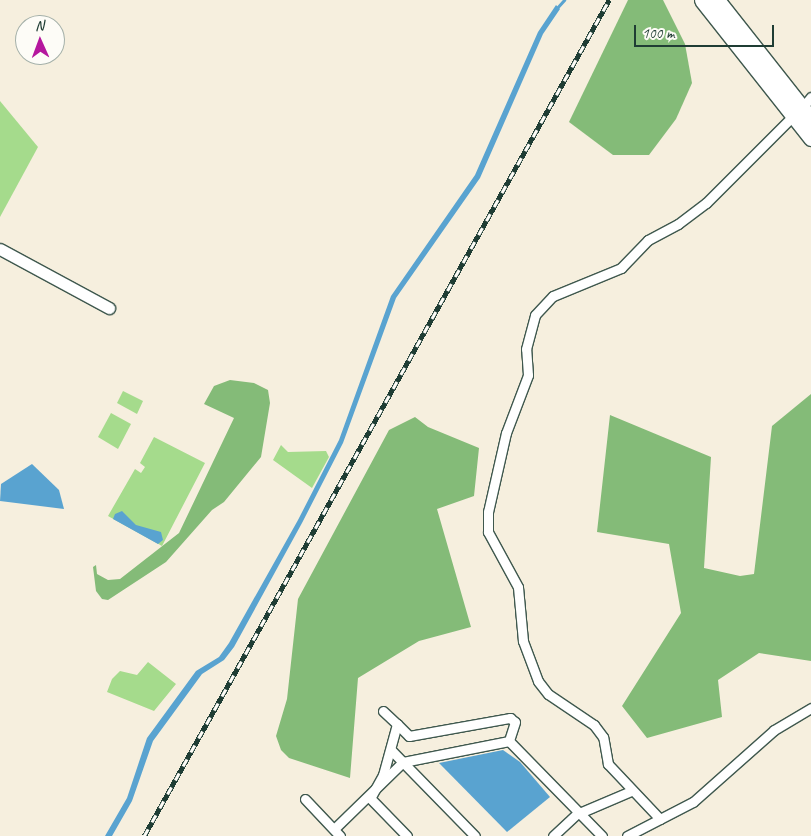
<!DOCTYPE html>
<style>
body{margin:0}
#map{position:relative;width:811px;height:836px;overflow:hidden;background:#f6efde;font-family:Caveat,sans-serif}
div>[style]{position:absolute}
.green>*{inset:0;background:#a5db8c}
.forest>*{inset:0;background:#84bb78}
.water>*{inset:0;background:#59a3d0}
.stream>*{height:2.5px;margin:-1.25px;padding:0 1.25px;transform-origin:1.25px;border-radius:1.25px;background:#59a3d0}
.roads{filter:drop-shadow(1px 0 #3f584e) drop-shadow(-1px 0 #3f584e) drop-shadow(0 1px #3f584e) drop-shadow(0 -1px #3f584e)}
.minor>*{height:9px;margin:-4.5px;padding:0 4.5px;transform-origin:4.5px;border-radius:4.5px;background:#fff}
.tertiary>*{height:11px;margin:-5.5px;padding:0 5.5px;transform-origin:5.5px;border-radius:5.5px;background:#fff}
.trunk>*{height:15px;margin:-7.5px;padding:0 7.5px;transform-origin:7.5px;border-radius:7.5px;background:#fff}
.rail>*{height:4.5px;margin-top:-2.25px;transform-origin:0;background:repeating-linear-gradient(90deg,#fdfcf7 0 8px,#1f3d34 0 16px);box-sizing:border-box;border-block:1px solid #1f3d34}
span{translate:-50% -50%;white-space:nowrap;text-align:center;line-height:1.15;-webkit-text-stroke:4px #fdfcf7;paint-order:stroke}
.north{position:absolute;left:15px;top:15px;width:50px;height:50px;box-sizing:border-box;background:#fdfcf7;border:1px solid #a4b0a9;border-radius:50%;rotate:358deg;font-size:14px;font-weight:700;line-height:20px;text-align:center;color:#1f3d34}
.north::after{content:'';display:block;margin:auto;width:18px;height:22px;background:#b5179e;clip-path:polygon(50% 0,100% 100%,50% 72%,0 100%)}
.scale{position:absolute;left:634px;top:25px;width:140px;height:22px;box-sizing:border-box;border:2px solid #1f3d34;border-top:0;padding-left:6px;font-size:15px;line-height:18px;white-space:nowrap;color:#1f3d34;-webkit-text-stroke:4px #fdfcf7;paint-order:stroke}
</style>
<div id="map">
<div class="green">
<i style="clip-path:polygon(0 101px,38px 147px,0 217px)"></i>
<i style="clip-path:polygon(123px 391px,143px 401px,137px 414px,117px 403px)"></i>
<i style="clip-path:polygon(111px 413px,131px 424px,118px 449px,98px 437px)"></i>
<i style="clip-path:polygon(154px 437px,205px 463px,162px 546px,108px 516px,135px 469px,141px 473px,145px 467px,140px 463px)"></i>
<i style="clip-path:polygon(281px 445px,288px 452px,326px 451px,329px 457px,312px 488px,273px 460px)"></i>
<i style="clip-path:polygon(148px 662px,176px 684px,154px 711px,107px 692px,112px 679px,120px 671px,137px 675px)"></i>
</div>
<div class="forest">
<i style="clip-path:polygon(628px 0,663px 0,685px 44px,692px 83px,676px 119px,649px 155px,613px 155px,569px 122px)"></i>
<i style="clip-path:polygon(230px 380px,254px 383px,268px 390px,270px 403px,261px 457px,224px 502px,212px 510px,166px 562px,108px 600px,102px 599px,96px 591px,93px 567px,96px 565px,97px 574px,108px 580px,120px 579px,179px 533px,234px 418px,204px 404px,214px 386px)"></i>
<i style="clip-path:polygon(811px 394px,811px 661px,759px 653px,718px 680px,722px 717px,647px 738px,622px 706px,681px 613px,669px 544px,597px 532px,610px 415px,711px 457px,704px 568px,740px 576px,754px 574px,772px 426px)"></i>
<i style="clip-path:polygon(415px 417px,428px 427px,479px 448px,474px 496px,437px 509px,471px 627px,419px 641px,358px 678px,350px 778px,289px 758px,281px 750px,276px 736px,287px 699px,298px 599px,389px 430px)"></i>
</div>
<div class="water">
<i style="clip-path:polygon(556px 5px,560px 9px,543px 34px,480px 178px,396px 298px,343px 443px,302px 523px,234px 647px,224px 660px,202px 674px,153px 741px,132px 801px,112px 836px,105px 836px,127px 798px,147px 738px,196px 671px,219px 657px,229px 643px,298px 520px,339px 440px,391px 296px,475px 175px,538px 32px)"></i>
<i style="clip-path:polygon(32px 464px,59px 490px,64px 509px,0 501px,1px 484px)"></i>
<i style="clip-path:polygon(122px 511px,136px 525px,161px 532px,163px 540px,158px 544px,113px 519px,115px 514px)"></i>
<i style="clip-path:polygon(503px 750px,520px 762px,550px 797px,507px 832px,439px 763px)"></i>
</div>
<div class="stream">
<i style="left:556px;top:9px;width:12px;rotate:-48deg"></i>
</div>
<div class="roads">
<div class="minor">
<i style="left:802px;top:108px;width:14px;rotate:-51deg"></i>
<i style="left:383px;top:711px;width:19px;rotate:43deg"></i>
<i style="left:397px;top:724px;width:53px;rotate:105.4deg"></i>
<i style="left:383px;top:775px;width:26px;rotate:119deg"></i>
<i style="left:370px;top:798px;width:53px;rotate:45.8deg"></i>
<i style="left:397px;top:724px;width:17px;rotate:45deg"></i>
<i style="left:409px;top:736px;width:103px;rotate:-10.1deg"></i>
<i style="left:510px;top:718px;width:6px;rotate:39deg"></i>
<i style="left:515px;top:722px;width:20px;rotate:108deg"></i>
<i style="left:391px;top:750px;width:120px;rotate:45.7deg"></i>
<i style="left:305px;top:799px;width:51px;rotate:46.6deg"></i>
<i style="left:660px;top:819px;width:76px;rotate:-133.4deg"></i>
<i style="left:608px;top:764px;width:27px;rotate:-100deg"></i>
<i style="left:603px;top:737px;width:15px;rotate:-127deg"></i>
<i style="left:594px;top:725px;width:55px;rotate:-146deg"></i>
<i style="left:548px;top:694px;width:16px;rotate:-128deg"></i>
<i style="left:538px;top:681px;width:43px;rotate:-110.6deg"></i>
<i style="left:523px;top:641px;width:54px;rotate:-95.3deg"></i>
<i style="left:518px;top:587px;width:63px;rotate:-118.6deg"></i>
<i style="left:488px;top:532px;width:20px;rotate:-90deg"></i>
<i style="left:488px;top:512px;width:81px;rotate:-77.2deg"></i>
<i style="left:506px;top:433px;width:62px;rotate:-69.2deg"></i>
<i style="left:528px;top:375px;width:26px;rotate:-94deg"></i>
<i style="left:526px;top:349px;width:35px;rotate:-75deg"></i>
<i style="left:535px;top:315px;width:26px;rotate:-47deg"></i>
<i style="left:553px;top:296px;width:74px;rotate:-22.4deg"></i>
<i style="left:621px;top:268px;width:39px;rotate:-46deg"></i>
<i style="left:648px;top:240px;width:34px;rotate:-28deg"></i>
<i style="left:678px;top:224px;width:35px;rotate:-37deg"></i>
<i style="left:706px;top:203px;width:123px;rotate:-45deg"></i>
<i style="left:334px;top:829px;width:96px;rotate:-44.2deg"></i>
<i style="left:403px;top:762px;width:108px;rotate:-11.2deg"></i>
<i style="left:509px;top:741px;width:133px;rotate:45.6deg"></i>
<i style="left:553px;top:836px;width:33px;rotate:-43deg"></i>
<i style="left:577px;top:814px;width:59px;rotate:-23.1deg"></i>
<i style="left:627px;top:836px;width:74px;rotate:-27.3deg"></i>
<i style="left:693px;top:802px;width:108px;rotate:-41.6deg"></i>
<i style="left:774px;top:730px;width:43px;rotate:-30.7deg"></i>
</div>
<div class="tertiary">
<i style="left:0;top:249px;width:124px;rotate:28.4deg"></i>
</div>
<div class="trunk">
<i style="left:702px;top:0;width:176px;rotate:51.7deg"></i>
<i style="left:717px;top:0;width:152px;rotate:51.7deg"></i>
</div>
</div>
<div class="rail">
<i style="left:144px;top:836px;width:957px;rotate:-60.92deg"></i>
</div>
<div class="north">N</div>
<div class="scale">100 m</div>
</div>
